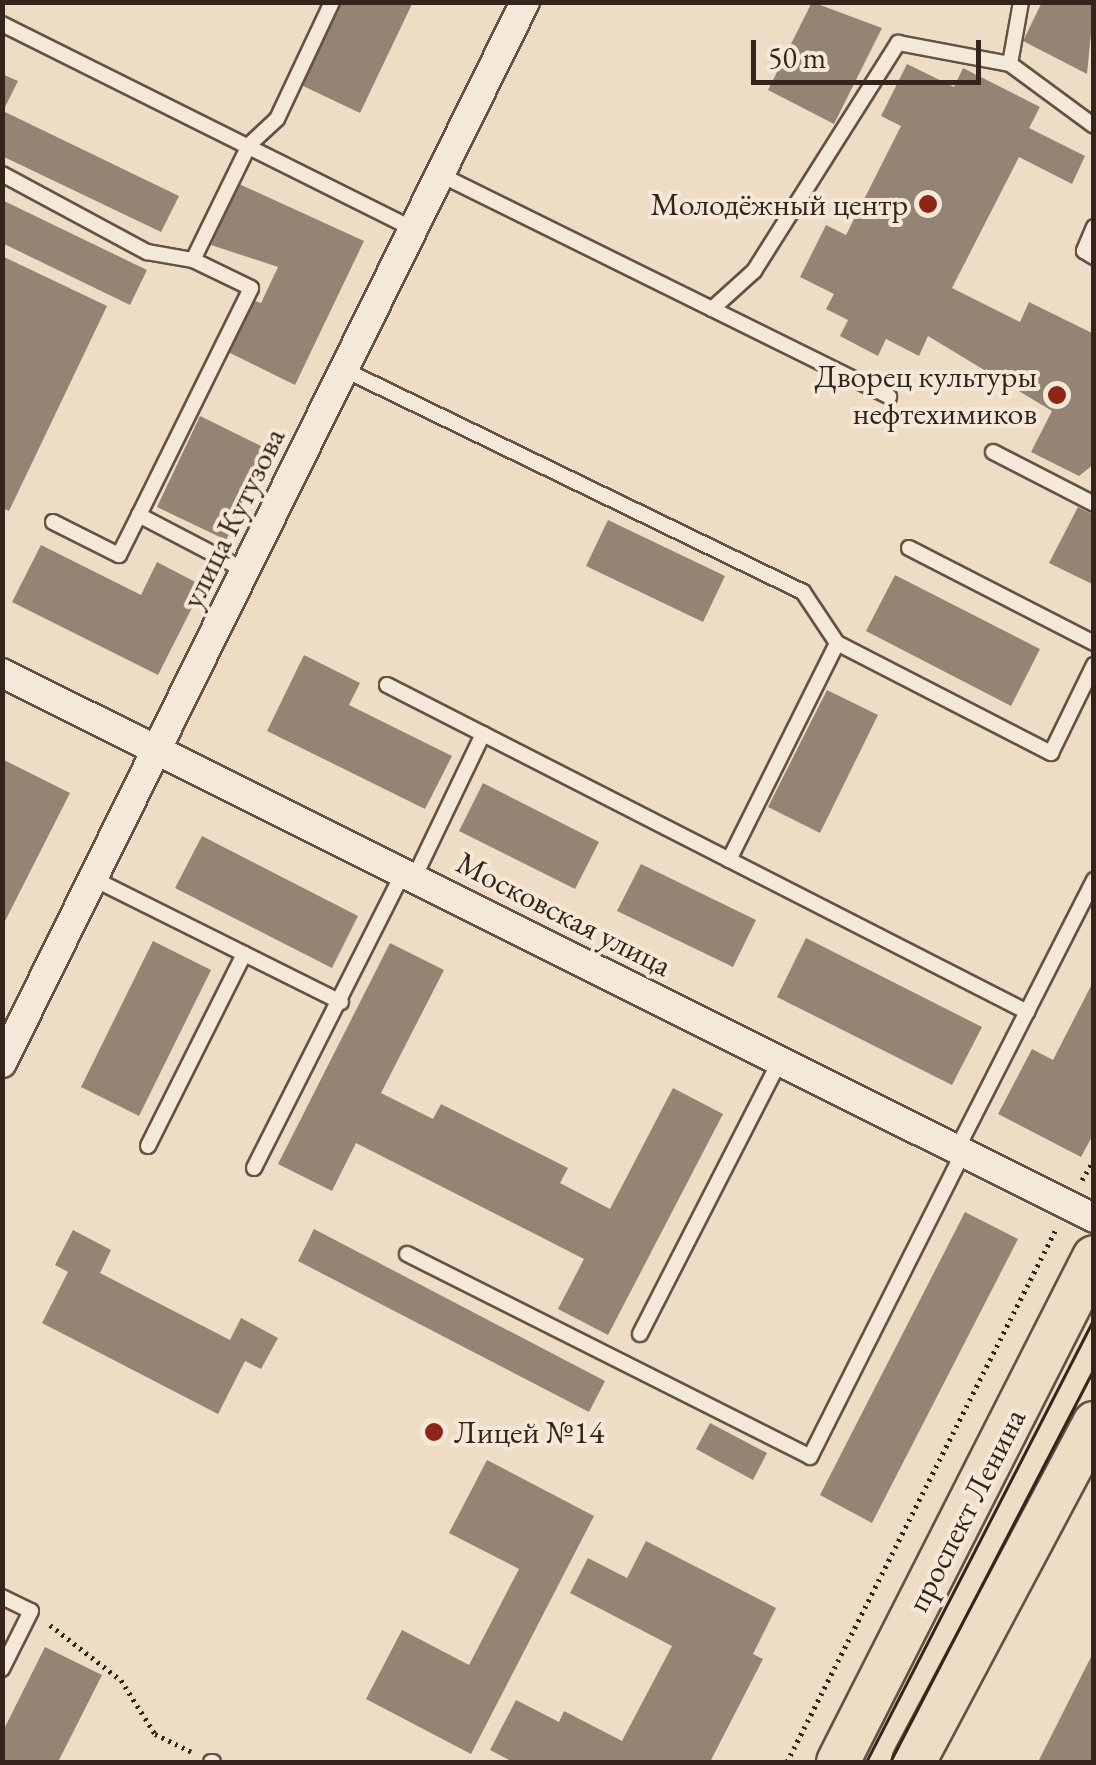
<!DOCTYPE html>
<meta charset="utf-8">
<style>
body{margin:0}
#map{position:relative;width:1096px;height:1765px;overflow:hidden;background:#eeddc4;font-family:"EB Garamond",serif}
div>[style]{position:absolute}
.building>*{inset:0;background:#958473}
.path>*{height:5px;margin-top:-2.5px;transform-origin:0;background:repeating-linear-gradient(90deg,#35241b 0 2.5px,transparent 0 7.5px)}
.roads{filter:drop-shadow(2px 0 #635245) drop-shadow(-2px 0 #635245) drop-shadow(0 2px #635245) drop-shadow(0 -2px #635245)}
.lane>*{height:14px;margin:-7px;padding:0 7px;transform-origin:7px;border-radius:7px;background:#f4e9d9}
.street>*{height:28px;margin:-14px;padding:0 14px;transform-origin:14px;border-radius:14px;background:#f4e9d9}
.primary>*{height:42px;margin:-21px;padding:0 21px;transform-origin:21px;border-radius:21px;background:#eeddc4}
.tram>*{height:2.5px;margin:-1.25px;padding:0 1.25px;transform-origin:1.25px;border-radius:1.25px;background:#35241b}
.dots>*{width:28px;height:28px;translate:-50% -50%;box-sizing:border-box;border:5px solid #f4e9d9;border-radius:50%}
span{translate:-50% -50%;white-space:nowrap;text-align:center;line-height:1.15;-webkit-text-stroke:8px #f4e9d9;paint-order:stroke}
.poi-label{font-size:32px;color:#35241b}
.right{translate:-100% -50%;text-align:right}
.left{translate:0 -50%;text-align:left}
.street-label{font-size:32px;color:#35241b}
.frame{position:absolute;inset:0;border:5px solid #35241b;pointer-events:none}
.scale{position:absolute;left:751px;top:40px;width:230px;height:45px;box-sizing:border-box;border:5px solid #35241b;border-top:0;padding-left:12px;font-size:30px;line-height:35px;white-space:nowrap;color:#35241b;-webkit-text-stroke:8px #f4e9d9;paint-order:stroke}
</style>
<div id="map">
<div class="building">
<i style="clip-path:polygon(341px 2px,413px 2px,360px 113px,301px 85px)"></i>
<i style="clip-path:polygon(812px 2px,882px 28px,834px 124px,768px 90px)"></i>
<i style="clip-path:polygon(1042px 2px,1094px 2px,1087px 74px,1023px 41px)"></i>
<i style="clip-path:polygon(907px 64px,954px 87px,963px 68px,1040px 107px,1029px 128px,1085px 156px,1072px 184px,1019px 157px,952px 288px,1020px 322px,1029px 302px,1094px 334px,1094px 464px,1079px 476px,1031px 452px,1052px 411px,928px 336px,919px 356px,886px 339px,878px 356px,840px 336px,848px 320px,826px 309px,834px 294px,800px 277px,826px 225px,846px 235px,901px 126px,881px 116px)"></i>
<i style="clip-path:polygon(2px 74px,18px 81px,3px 111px,179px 196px,161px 232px,2px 156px)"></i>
<i style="clip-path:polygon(239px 184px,364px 241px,295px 385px,226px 351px,249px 299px,261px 303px,278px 267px,211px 245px)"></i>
<i style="clip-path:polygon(2px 200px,147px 270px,130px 305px,2px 243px)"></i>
<i style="clip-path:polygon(2px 256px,107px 306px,9px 511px,2px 508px)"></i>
<i style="clip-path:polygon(200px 416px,269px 450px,226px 540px,157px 507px)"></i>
<i style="clip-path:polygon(1078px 507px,1094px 515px,1094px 585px,1049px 563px)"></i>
<i style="clip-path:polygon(608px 520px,725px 576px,703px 622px,586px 566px)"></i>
<i style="clip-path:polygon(41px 545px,141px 595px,157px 562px,203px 586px,158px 675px,12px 602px)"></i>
<i style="clip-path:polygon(895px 575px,1040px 649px,1011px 706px,866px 631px)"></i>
<i style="clip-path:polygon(304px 655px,360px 683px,349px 705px,452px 756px,425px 809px,267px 731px)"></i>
<i style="clip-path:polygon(827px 690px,878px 715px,820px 833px,768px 807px)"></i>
<i style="clip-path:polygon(2px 759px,70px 793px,2px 927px)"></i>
<i style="clip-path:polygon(483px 783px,599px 842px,575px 889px,459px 831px)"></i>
<i style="clip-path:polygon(202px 836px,358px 916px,332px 968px,175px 888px)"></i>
<i style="clip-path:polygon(641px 864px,756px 920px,733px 967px,617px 911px)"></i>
<i style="clip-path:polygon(806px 938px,982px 1027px,952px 1085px,777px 997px)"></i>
<i style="clip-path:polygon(153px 941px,211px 970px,139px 1116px,81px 1087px)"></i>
<i style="clip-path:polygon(390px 943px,444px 970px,381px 1093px,433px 1119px,441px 1104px,568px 1168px,560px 1183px,610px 1209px,673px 1088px,723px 1114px,608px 1335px,558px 1309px,584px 1259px,356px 1143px,332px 1191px,278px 1164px)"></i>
<i style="clip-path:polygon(1094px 980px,1094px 1133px,1081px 1157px,998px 1114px,1032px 1049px,1053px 1060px)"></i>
<i style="clip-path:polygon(965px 1212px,1018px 1239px,872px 1523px,820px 1495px)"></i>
<i style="clip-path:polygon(314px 1229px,605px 1381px,589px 1412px,298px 1261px)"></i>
<i style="clip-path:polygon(73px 1230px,111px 1250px,100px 1273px,230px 1340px,241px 1318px,278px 1338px,261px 1369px,245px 1361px,218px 1414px,42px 1323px,68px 1272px,55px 1265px)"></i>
<i style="clip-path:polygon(710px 1423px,767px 1453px,753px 1480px,696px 1449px)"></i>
<i style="clip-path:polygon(487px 1460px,594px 1516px,471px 1754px,366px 1699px,402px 1630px,469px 1665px,519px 1569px,449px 1533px)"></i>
<i style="clip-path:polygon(646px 1541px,776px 1608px,753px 1654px,763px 1659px,710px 1762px,513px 1762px,490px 1750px,516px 1700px,559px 1722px,564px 1711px,622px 1741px,672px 1646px,570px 1593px,588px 1558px,627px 1578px)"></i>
<i style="clip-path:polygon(45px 1647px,102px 1675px,58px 1762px,2px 1762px,2px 1733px)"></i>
<i style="clip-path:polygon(1094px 1651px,1094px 1762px,1038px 1762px)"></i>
</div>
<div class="path">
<i style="left:1082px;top:1180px;width:23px;rotate:-59deg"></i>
<i style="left:50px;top:1625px;width:90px;rotate:37.8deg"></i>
<i style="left:121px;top:1680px;width:64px;rotate:57.8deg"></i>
<i style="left:155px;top:1734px;width:41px;rotate:25.9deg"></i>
<i style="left:787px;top:1762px;width:597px;rotate:-63.22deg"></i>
</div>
<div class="roads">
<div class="lane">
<i style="left:1021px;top:2px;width:63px;rotate:100.1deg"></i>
<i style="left:1010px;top:64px;width:104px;rotate:36.4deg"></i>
<i style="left:2px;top:24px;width:460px;rotate:26.5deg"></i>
<i style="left:2px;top:174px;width:165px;rotate:28.3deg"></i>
<i style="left:147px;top:252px;width:47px;rotate:9.9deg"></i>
<i style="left:441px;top:175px;width:500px;rotate:26.3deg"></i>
<i style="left:1094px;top:227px;width:26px;rotate:113deg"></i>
<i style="left:1084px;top:251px;width:12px;rotate:31deg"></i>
<i style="left:712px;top:309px;width:57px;rotate:-42.1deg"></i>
<i style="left:754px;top:271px;width:270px;rotate:-57.7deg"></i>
<i style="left:898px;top:43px;width:114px;rotate:10.6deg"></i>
<i style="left:345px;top:370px;width:509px;rotate:25.86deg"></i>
<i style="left:803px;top:592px;width:61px;rotate:56.3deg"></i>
<i style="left:837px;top:643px;width:241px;rotate:27.2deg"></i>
<i style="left:1051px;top:753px;width:98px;rotate:-64deg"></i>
<i style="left:993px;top:452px;width:114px;rotate:27.2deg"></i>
<i style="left:53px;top:522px;width:74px;rotate:26.6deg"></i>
<i style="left:119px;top:555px;width:45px;rotate:-63.4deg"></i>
<i style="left:909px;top:548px;width:208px;rotate:27.2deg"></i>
<i style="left:246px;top:571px;width:121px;rotate:-152.4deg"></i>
<i style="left:139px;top:515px;width:253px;rotate:-63.7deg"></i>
<i style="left:251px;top:288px;width:64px;rotate:-154.2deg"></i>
<i style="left:193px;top:260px;width:128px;rotate:-64deg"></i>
<i style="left:249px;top:145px;width:38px;rotate:-43deg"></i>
<i style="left:277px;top:119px;width:129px;rotate:-64.8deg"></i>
<i style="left:387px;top:685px;width:719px;rotate:27.06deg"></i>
<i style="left:729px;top:860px;width:242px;rotate:-63.5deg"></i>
<i style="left:414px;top:878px;width:160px;rotate:-64.4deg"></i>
<i style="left:94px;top:879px;width:276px;rotate:26.5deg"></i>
<i style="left:148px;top:1146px;width:215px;rotate:-63.4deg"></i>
<i style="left:957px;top:1149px;width:302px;rotate:-63deg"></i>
<i style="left:254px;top:1168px;width:330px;rotate:-63.2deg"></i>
<i style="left:407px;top:1254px;width:451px;rotate:26.7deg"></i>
<i style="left:810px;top:1457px;width:340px;rotate:-63.3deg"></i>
<i style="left:640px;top:1334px;width:307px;rotate:-62.9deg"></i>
<i style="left:2px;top:1597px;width:32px;rotate:26deg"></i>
<i style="left:31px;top:1611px;width:65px;rotate:116.6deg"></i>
<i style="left:211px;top:1762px;width:2px"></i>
</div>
<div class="street">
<i style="left:2px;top:673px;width:1220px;rotate:26.52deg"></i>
<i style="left:2px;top:1063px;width:1183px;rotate:-63.76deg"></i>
</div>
<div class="primary">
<i style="left:838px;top:1762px;width:566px;rotate:-63.12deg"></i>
<i style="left:914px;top:1762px;width:384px;rotate:-62deg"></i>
</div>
</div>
<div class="tram">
<i style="left:866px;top:1762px;width:498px;rotate:-62.8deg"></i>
<i style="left:890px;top:1762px;width:444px;rotate:-62.6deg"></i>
</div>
<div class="dots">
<i style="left:928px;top:204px;background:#8f2418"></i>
<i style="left:1057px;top:395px;background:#8f2418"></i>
<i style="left:434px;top:1432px;background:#8f2418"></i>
</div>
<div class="poi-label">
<span class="right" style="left:908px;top:204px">Молодёжный центр</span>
<span class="right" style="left:1037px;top:395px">Дворец культуры<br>нефтехимиков</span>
<span class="left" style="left:454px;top:1432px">Лицей №14</span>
</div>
<div class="street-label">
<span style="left:233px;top:518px;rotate:-64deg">улица Кутузова</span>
<span style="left:564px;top:914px;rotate:27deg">Московская улица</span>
<span style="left:966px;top:1510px;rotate:-63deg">проспект Ленина</span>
</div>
<div class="frame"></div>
<div class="scale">50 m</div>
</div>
